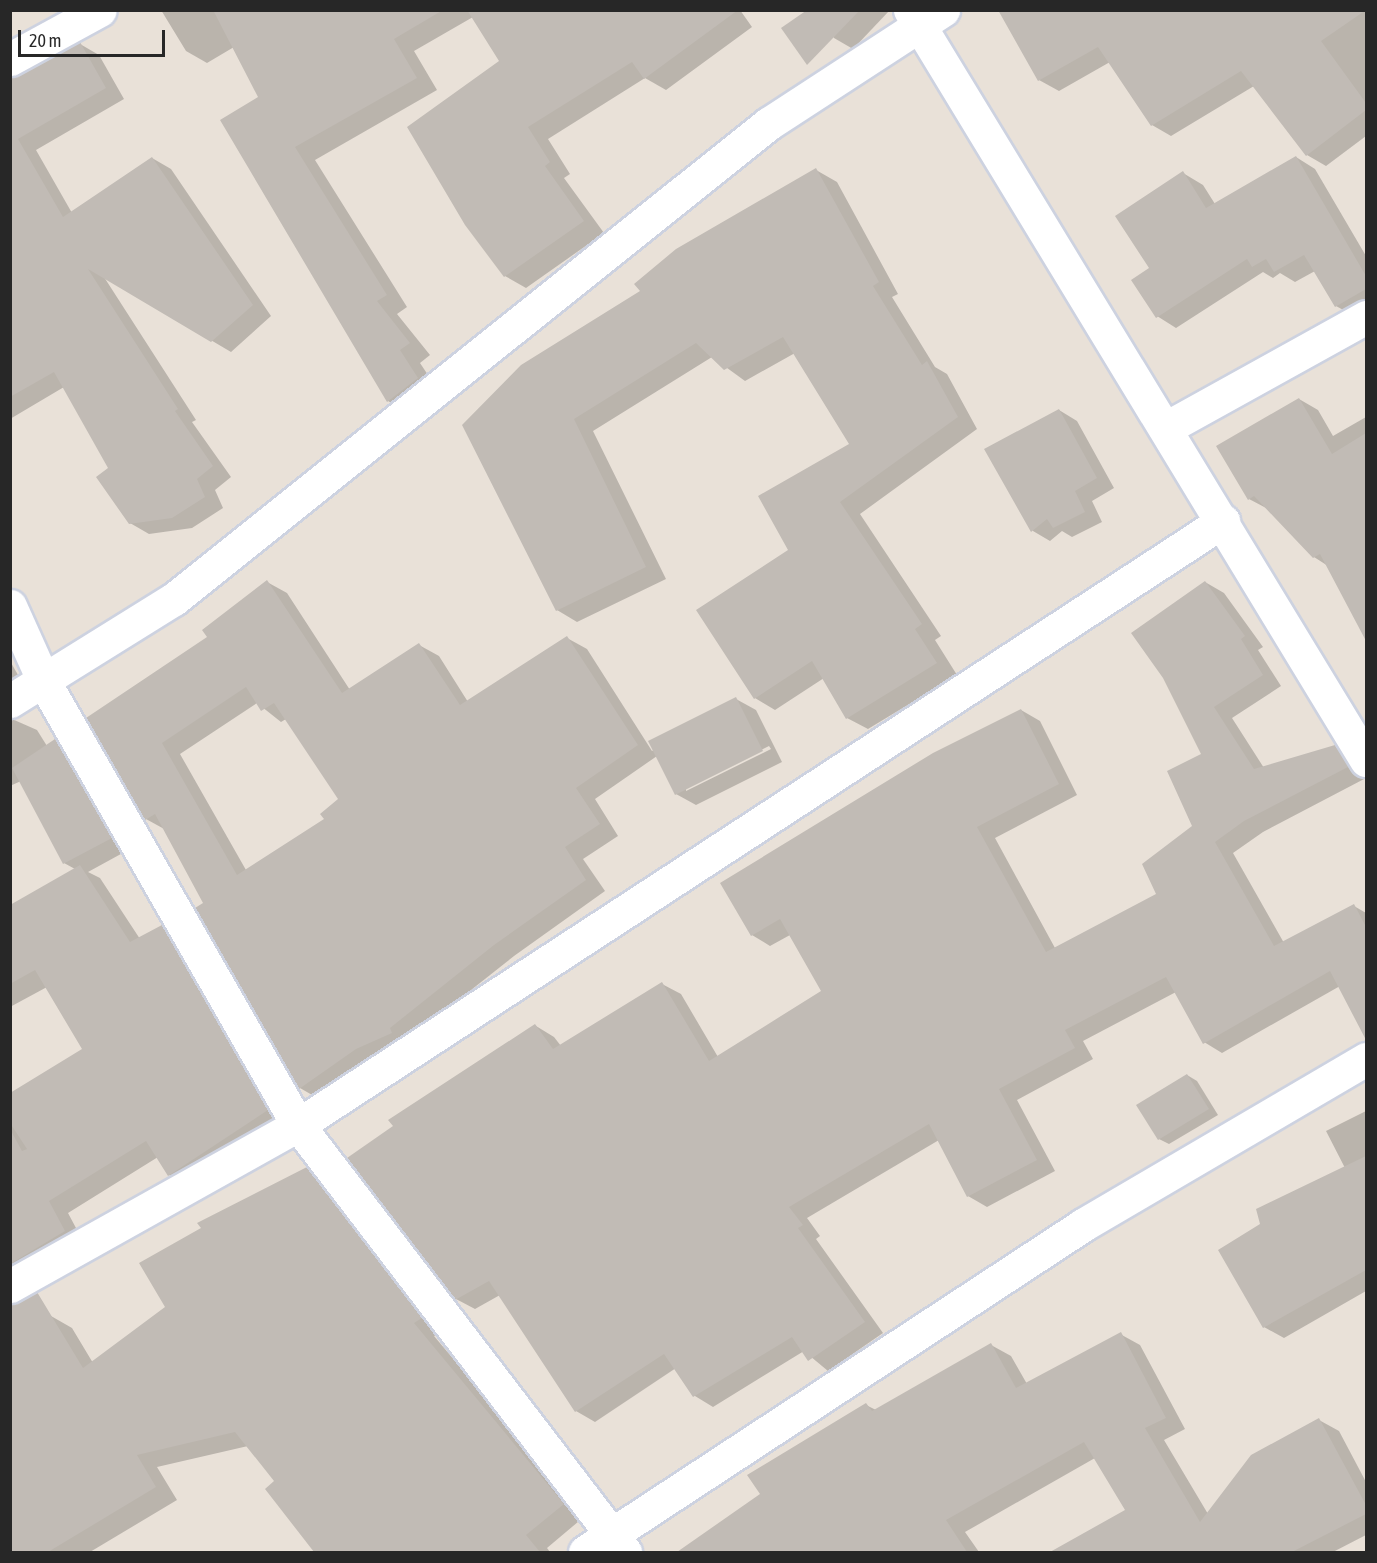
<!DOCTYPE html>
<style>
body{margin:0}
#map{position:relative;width:1377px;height:1563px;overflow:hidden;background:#e9e1d8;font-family:"Asap Condensed",sans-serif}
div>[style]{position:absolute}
.shadow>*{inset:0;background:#0003}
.building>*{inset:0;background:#c1bbb5}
.roads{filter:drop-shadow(2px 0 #cdd2e0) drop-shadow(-2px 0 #cdd2e0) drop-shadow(0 2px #cdd2e0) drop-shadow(0 -2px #cdd2e0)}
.minor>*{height:33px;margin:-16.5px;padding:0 16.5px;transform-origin:16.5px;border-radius:16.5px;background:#fff}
span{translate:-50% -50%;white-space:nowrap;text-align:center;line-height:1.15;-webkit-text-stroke:4.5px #fff;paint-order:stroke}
.frame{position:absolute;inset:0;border:12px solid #272727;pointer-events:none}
.scale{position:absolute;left:18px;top:30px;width:147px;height:27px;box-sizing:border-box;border:3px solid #272727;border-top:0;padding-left:8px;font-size:18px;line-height:21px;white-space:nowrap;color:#272727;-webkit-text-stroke:4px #fff;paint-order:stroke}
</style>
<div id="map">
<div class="shadow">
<i style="clip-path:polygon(161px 10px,740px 10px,752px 27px,666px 90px,645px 78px,548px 139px,570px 174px,564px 178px,604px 233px,526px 288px,505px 276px,501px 61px,473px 17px,414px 51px,437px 90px,315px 160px,407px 307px,397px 314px,430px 355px,420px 363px,438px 390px,409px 413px,388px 401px,260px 97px,234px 47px,207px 63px,186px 51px)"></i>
<i style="clip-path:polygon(816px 10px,890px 10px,853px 49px,834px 38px)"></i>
<i style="clip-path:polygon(1000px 10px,1366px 10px,1366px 136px,1326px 166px,1307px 155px,1254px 86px,1171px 136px,1152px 125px,1110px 62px,1059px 91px,1039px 80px)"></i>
<i style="clip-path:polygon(80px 44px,99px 55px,124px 99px,36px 150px,72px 213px,152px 158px,171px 169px,271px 316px,231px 352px,104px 277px,196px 420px,192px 422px,231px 477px,215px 490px,223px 508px,192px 528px,149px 534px,130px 523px,110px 469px,64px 387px,10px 419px,10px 81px)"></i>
<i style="clip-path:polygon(1296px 157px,1315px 169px,1366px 256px,1366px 311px,1356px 317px,1336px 306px,1315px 271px,1295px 282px,1280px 273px,1273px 278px,1263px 272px,1176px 328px,1157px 316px,1152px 269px,1183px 173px,1203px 185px,1215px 204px)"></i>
<i style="clip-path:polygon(816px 170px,837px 182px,898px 294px,892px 297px,935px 367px,947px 374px,977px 429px,860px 514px,941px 636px,935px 640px,957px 675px,868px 729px,847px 718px,824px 678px,775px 710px,755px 698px,790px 550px,851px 445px,795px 353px,745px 381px,712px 357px,593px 431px,666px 579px,577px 622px,557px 610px,464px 426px,642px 291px)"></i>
<i style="clip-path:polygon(1299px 399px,1318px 410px,1333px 436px,1366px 417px,1366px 637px,1328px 566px,1314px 557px,1268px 509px,1249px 499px)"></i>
<i style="clip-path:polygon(1059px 410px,1077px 421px,1114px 488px,1092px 501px,1102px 522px,1072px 537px,1062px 531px,1050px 541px,1033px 531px,986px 449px)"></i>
<i style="clip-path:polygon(evenodd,267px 582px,287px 593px,350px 690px,419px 645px,439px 656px,468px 702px,567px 638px,587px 649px,652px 751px,736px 699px,756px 710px,782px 762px,696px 805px,676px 794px,657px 756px,595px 799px,618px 836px,583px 859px,605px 891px,514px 956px,409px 1039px,319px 1099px,300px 1088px,166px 830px,146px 819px,88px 719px,209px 637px,267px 582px,257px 703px,281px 722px,286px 719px,340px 799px,326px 819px,246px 870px,180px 754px,257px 703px,267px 582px,769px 746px,771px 749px,686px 791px,686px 788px,769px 746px)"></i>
<i style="clip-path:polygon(1205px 582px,1224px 593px,1263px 647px,1258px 650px,1281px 686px,1232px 718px,1264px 768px,1335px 747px,1354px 758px,1366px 778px,1263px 832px,1233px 853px,1284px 943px,1354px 906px,1366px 913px,1366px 1011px,1340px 986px,1222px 1053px,1204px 1042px,1176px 992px,1083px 1041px,1093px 1059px,1017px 1100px,1055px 1171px,987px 1207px,968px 1196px,939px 1140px,807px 1218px,820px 1236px,816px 1239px,883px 1333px,828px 1371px,804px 1351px,713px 1407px,695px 1396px,676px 1368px,595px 1422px,576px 1411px,500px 1295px,475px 1309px,456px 1299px,536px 1026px,554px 1037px,561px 1046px,662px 984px,681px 994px,718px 1057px,823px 992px,790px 935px,770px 946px,752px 935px,1021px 710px,1040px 721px,1077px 795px,995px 838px,1055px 948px,1158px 895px,1194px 827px,1203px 754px)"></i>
<i style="clip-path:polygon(10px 661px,18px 675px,10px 680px)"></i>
<i style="clip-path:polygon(10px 684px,12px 719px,37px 730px,47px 746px,55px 741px,75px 752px,130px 849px,88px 872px,100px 878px,140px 939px,162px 927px,182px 939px,288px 1122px,190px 1187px,169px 1175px,158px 1157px,68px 1213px,84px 1243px,10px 1283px,10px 1095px,84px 1049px,47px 987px,10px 1007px,10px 906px,75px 869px,64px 863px,21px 781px,10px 786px)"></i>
<i style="clip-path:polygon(1187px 1075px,1197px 1081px,1218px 1115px,1169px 1144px,1159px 1139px)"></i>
<i style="clip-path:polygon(1366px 1111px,1366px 1291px,1284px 1338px,1264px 1327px,1345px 1168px,1326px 1131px)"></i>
<i style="clip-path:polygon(307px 1169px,328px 1181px,443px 1331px,434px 1336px,585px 1516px,547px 1548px,550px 1552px,316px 1552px,267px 1489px,276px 1482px,248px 1446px,157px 1467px,177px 1500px,90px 1552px,10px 1552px,10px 1340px,51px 1316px,72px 1328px,93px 1363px,167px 1307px)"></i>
<i style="clip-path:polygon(1120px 1334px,1140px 1345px,1185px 1429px,1164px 1440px,1208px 1514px,1319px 1420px,1339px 1431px,1366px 1482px,1366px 1535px,1333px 1552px,1071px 1552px,1067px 1545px,1128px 1511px,1095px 1458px,965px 1532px,979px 1552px,706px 1552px,697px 1540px,762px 1495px,866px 1405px,876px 1410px,991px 1345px,1011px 1356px,1027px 1384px)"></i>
</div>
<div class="building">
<i style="clip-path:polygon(213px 10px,443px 10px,394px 39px,417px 78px,295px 147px,387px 295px,377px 301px,410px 343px,400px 350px,418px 378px,387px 402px,220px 120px,258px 97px)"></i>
<i style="clip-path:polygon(467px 10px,738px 10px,644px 79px,632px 62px,528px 127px,550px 162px,545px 166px,584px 221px,504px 277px,465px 225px,407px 127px,499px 61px)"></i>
<i style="clip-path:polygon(807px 10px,860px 10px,807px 65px,781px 28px)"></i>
<i style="clip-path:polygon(998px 10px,1366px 10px,1321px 41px,1366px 103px,1366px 110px,1306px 156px,1241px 71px,1151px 126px,1098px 47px,1038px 81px)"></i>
<i style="clip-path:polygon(80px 42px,106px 88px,18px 139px,63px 217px,152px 157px,253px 305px,211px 342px,88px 269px,178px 409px,175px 411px,213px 466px,197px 479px,205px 497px,172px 518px,129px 524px,96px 477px,108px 468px,54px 372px,10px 397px,10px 78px)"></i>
<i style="clip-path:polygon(1296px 156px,1366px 276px,1366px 289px,1335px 307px,1304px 255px,1274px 272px,1266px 259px,1252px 267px,1247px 259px,1156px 318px,1131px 280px,1149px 268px,1115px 216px,1183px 171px,1206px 208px)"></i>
<i style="clip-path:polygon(816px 168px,879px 282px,873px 286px,922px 365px,927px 361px,958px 417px,840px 502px,922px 624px,915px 629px,937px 663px,846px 719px,812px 661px,754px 699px,696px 610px,788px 550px,758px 496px,849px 444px,783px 337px,724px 370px,696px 343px,574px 419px,646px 567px,556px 611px,462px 425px,521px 365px,640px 291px,634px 284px,676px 249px)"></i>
<i style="clip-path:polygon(1299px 398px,1332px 454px,1366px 433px,1366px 641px,1320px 554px,1313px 558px,1254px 496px,1248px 500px,1216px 446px)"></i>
<i style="clip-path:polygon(1059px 409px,1097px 478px,1075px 491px,1085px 512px,1053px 528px,1047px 519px,1031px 532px,984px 449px)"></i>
<i style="clip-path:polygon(evenodd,267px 580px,342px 693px,419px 643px,460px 705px,567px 636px,638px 745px,576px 788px,600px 824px,565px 847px,586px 880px,494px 945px,390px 1028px,392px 1033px,356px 1049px,299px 1089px,195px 908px,203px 903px,155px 814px,145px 820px,86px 718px,207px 637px,202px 630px,267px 580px,246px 687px,261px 711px,274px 703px,338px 799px,320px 814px,324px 819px,237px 875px,162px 743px,246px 687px)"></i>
<i style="clip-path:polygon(1205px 581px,1245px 636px,1241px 639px,1263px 675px,1214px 707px,1254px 769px,1335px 745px,1348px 767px,1244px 821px,1215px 842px,1274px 946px,1354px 904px,1366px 927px,1366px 1040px,1330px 971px,1203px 1044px,1166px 977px,1065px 1030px,1075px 1048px,999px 1089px,1037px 1160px,967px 1197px,929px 1124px,789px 1207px,803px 1225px,798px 1228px,865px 1322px,808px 1361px,792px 1337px,693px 1397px,664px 1354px,575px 1412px,489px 1281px,455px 1300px,347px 1158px,393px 1126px,388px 1120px,535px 1024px,553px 1049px,662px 982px,709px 1061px,821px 991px,780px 919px,751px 936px,720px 883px,933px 753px,1021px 709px,1059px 784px,977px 827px,1046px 952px,1156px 894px,1142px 864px,1192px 826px,1167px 771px,1201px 754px,1163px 678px,1131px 633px)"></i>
<i style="clip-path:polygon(736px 697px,763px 751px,675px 795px,648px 741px)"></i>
<i style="clip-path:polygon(55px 739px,112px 838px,63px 864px,12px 768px)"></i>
<i style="clip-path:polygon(80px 865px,130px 942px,162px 925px,268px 1110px,168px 1176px,146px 1141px,49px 1201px,65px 1231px,10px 1264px,10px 1129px,22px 1151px,27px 1149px,10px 1123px,10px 1093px,82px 1049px,35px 970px,10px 984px,10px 905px)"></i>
<i style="clip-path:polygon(1187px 1074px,1209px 1109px,1158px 1140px,1136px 1105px)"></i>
<i style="clip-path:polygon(1366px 1156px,1366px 1270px,1263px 1328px,1218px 1250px,1260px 1224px,1256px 1209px)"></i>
<i style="clip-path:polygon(307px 1167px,422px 1318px,414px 1323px,564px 1504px,526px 1535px,540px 1552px,314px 1552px,265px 1489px,274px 1481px,235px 1432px,137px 1455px,156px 1487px,48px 1552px,10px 1552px,10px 1305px,37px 1292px,83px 1368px,165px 1307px,139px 1263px,201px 1228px,197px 1223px)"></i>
<i style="clip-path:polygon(1121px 1332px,1166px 1418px,1145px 1428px,1200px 1522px,1251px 1455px,1319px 1418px,1366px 1505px,1366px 1514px,1292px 1552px,1050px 1552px,1125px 1510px,1084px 1442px,946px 1520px,967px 1552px,677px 1552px,760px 1494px,747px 1475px,866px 1403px,872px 1411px,991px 1343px,1016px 1388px)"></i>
</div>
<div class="roads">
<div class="minor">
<i style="left:910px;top:10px;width:878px;rotate:58.7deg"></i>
<i style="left:10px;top:59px;width:102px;rotate:-28.6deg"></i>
<i style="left:1166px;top:428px;width:229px;rotate:-29deg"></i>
<i style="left:10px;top:606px;width:83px;rotate:65.9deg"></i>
<i style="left:44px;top:682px;width:511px;rotate:60.17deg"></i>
<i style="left:298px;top:1125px;width:538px;rotate:52.55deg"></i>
<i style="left:10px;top:701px;width:193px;rotate:-31.9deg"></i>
<i style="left:174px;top:599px;width:761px;rotate:-38.65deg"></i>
<i style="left:768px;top:124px;width:209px;rotate:-33.1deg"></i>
<i style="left:10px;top:1286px;width:330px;rotate:-29.2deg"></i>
<i style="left:298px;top:1125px;width:1105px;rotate:-33.14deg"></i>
<i style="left:585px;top:1552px;width:596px;rotate:-33.29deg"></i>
<i style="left:1083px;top:1225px;width:328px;rotate:-30.4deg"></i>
</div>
</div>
<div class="frame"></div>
<div class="scale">20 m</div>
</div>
